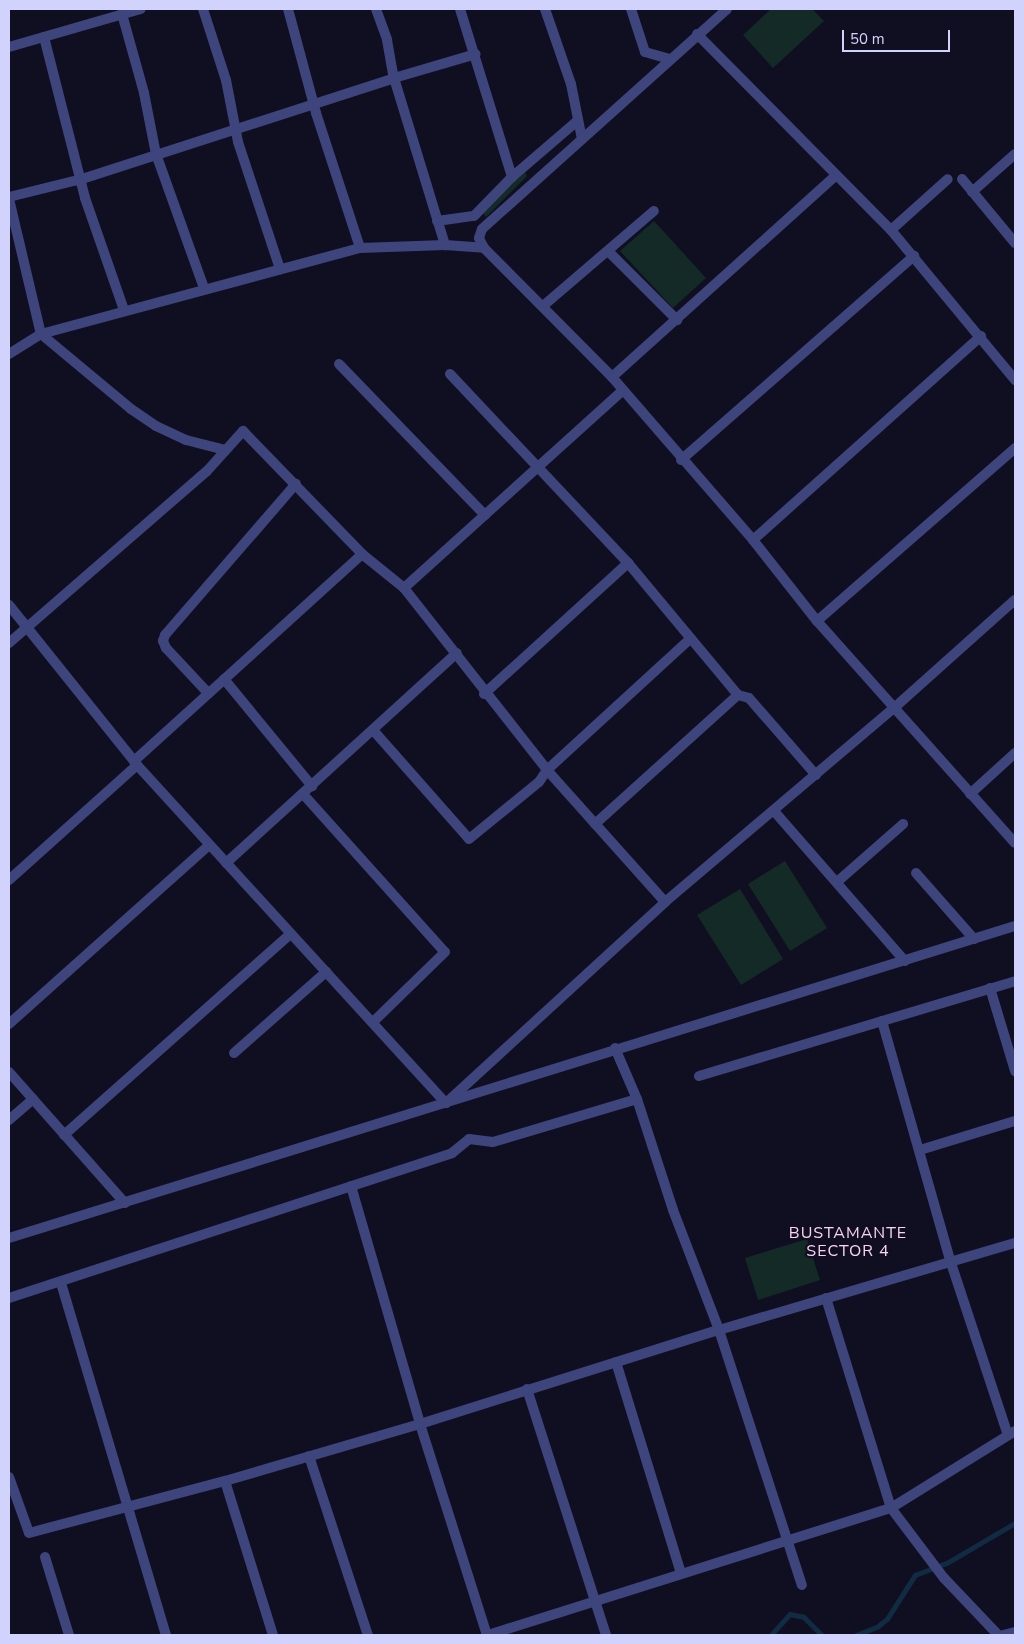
<!DOCTYPE html>
<style>
body{margin:0}
#map{position:relative;width:1024px;height:1644px;overflow:hidden;background:#100f21;font-family:"Nunito Sans",sans-serif}
div>[style]{position:absolute}
.green>*{inset:0;background:#132a26}
.stream>*{height:4.5px;margin:-2.25px;padding:0 2.25px;transform-origin:2.25px;border-radius:2.25px;background:#112b43}
.minor>*{height:10px;margin:-5px;padding:0 5px;transform-origin:5px;border-radius:5px;background:#3e447c}
.tertiary>*{height:10px;margin:-5px;padding:0 5px;transform-origin:5px;border-radius:5px;background:#3e447c}
span{translate:-50% -50%;white-space:nowrap;text-align:center;line-height:1.15;-webkit-text-stroke:4.5px #100f21;paint-order:stroke}
.neighbourhood-label{font-size:16px;color:#fcd4f3;letter-spacing:1px}
.frame{position:absolute;inset:0;border:10px solid #d2d3fc;pointer-events:none}
.scale{position:absolute;left:842px;top:30px;width:108px;height:22px;box-sizing:border-box;border:2px solid #d2d3fc;border-top:0;padding-left:6px;font-size:15px;line-height:18px;white-space:nowrap;color:#d2d3fc;-webkit-text-stroke:4px #100f21;paint-order:stroke}
</style>
<div id="map">
<div class="green">
<i style="clip-path:polygon(771px 9px,812px 9px,824px 21px,773px 68px,743px 35px)"></i>
<i style="clip-path:polygon(525px 172px,527px 176px,486px 217px,483px 213px,494px 200px)"></i>
<i style="clip-path:polygon(654px 221px,706px 278px,673px 308px,620px 251px)"></i>
<i style="clip-path:polygon(785px 861px,827px 928px,790px 951px,748px 884px)"></i>
<i style="clip-path:polygon(740px 889px,783px 959px,741px 985px,697px 915px)"></i>
<i style="clip-path:polygon(807px 1239px,820px 1280px,758px 1300px,745px 1258px)"></i>
</div>
<div class="stream">
<i style="left:771px;top:1635px;width:28px;rotate:-48deg"></i>
<i style="left:790px;top:1614px;width:14px;rotate:12deg"></i>
<i style="left:804px;top:1617px;width:25px;rotate:45deg"></i>
<i style="left:856px;top:1635px;width:22px;rotate:-21deg"></i>
<i style="left:877px;top:1627px;width:13px;rotate:-39deg"></i>
<i style="left:887px;top:1619px;width:52px;rotate:-57.5deg"></i>
<i style="left:915px;top:1575px;width:34px;rotate:-21deg"></i>
<i style="left:947px;top:1563px;width:79px;rotate:-30.5deg"></i>
</div>
<div class="minor">
<i style="left:203px;top:9px;width:75px;rotate:72.1deg"></i>
<i style="left:226px;top:80px;width:63px;rotate:79deg"></i>
<i style="left:238px;top:142px;width:134px;rotate:71.7deg"></i>
<i style="left:288px;top:9px;width:108px;rotate:74.9deg"></i>
<i style="left:316px;top:113px;width:142px;rotate:71.9deg"></i>
<i style="left:376px;top:9px;width:33px;rotate:70deg"></i>
<i style="left:387px;top:40px;width:39px;rotate:80deg"></i>
<i style="left:394px;top:78px;width:85px;rotate:-16.3deg"></i>
<i style="left:460px;top:9px;width:176px;rotate:72.8deg"></i>
<i style="left:545px;top:9px;width:79px;rotate:70.9deg"></i>
<i style="left:571px;top:84px;width:56px;rotate:78.7deg"></i>
<i style="left:631px;top:9px;width:45px;rotate:72deg"></i>
<i style="left:645px;top:52px;width:26px;rotate:16deg"></i>
<i style="left:122px;top:14px;width:82px;rotate:74.4deg"></i>
<i style="left:144px;top:93px;width:62px;rotate:78.9deg"></i>
<i style="left:156px;top:154px;width:142px;rotate:70.3deg"></i>
<i style="left:697px;top:34px;width:276px;rotate:45.3deg"></i>
<i style="left:891px;top:230px;width:195px;rotate:50.4deg"></i>
<i style="left:44px;top:37px;width:166px;rotate:75.7deg"></i>
<i style="left:85px;top:198px;width:119px;rotate:70.8deg"></i>
<i style="left:962px;top:179px;width:83px;rotate:50.4deg"></i>
<i style="left:972px;top:192px;width:57px;rotate:-41.5deg"></i>
<i style="left:9px;top:197px;width:75px;rotate:-13.9deg"></i>
<i style="left:82px;top:179px;width:328px;rotate:-17.9deg"></i>
<i style="left:394px;top:78px;width:175px;rotate:73deg"></i>
<i style="left:9px;top:199px;width:139px;rotate:76.7deg"></i>
<i style="left:41px;top:334px;width:117px;rotate:39.8deg"></i>
<i style="left:131px;top:409px;width:30px;rotate:34deg"></i>
<i style="left:156px;top:426px;width:33px;rotate:25deg"></i>
<i style="left:186px;top:440px;width:40px;rotate:14.4deg"></i>
<i style="left:437px;top:221px;width:37px;rotate:-8deg"></i>
<i style="left:474px;top:216px;width:54px;rotate:-45.7deg"></i>
<i style="left:512px;top:177px;width:84px;rotate:-40.7deg"></i>
<i style="left:891px;top:230px;width:76px;rotate:-41.8deg"></i>
<i style="left:484px;top:248px;width:11px;rotate:-117deg"></i>
<i style="left:479px;top:238px;width:9px;rotate:-72deg"></i>
<i style="left:482px;top:229px;width:329px;rotate:-41.9deg"></i>
<i style="left:608px;top:251px;width:98px;rotate:45deg"></i>
<i style="left:543px;top:306px;width:146px;rotate:-40.6deg"></i>
<i style="left:9px;top:354px;width:38px;rotate:-32deg"></i>
<i style="left:41px;top:334px;width:330px;rotate:-15.1deg"></i>
<i style="left:360px;top:248px;width:85px;rotate:-2deg"></i>
<i style="left:445px;top:245px;width:39px;rotate:4deg"></i>
<i style="left:484px;top:248px;width:182px;rotate:45.2deg"></i>
<i style="left:612px;top:377px;width:216px;rotate:49.1deg"></i>
<i style="left:753px;top:540px;width:103px;rotate:51.7deg"></i>
<i style="left:817px;top:621px;width:297px;rotate:48.3deg"></i>
<i style="left:339px;top:364px;width:210px;rotate:46deg"></i>
<i style="left:450px;top:374px;width:260px;rotate:46.7deg"></i>
<i style="left:628px;top:563px;width:172px;rotate:50.2deg"></i>
<i style="left:738px;top:695px;width:11px;rotate:15deg"></i>
<i style="left:749px;top:698px;width:102px;rotate:49deg"></i>
<i style="left:612px;top:377px;width:300px;rotate:-42deg"></i>
<i style="left:681px;top:460px;width:310px;rotate:-41.2deg"></i>
<i style="left:753px;top:540px;width:306px;rotate:-41.8deg"></i>
<i style="left:404px;top:588px;width:295px;rotate:-42.1deg"></i>
<i style="left:9px;top:605px;width:205px;rotate:51.3deg"></i>
<i style="left:137px;top:765px;width:458px;rotate:47.6deg"></i>
<i style="left:446px;top:1103px;width:297px;rotate:-42.5deg"></i>
<i style="left:665px;top:902px;width:300px;rotate:-40.3deg"></i>
<i style="left:894px;top:708px;width:162px;rotate:-41.8deg"></i>
<i style="left:817px;top:621px;width:263px;rotate:-41.1deg"></i>
<i style="left:9px;top:643px;width:262px;rotate:-41deg"></i>
<i style="left:207px;top:471px;width:54px;rotate:-48deg"></i>
<i style="left:243px;top:431px;width:171px;rotate:45.9deg"></i>
<i style="left:362px;top:554px;width:54px;rotate:39deg"></i>
<i style="left:404px;top:588px;width:231px;rotate:51.8deg"></i>
<i style="left:547px;top:770px;width:177px;rotate:48.2deg"></i>
<i style="left:224px;top:679px;width:139px;rotate:50.6deg"></i>
<i style="left:208px;top:693px;width:62px;rotate:-133deg"></i>
<i style="left:166px;top:648px;width:8px;rotate:-113deg"></i>
<i style="left:163px;top:641px;width:6px;rotate:-72deg"></i>
<i style="left:165px;top:635px;width:200px;rotate:-49.1deg"></i>
<i style="left:484px;top:694px;width:195px;rotate:-42.3deg"></i>
<i style="left:373px;top:730px;width:145px;rotate:48.6deg"></i>
<i style="left:469px;top:839px;width:90px;rotate:-39.2deg"></i>
<i style="left:539px;top:782px;width:14px;rotate:-56deg"></i>
<i style="left:547px;top:770px;width:193px;rotate:-42.5deg"></i>
<i style="left:134px;top:761px;width:308px;rotate:-42.2deg"></i>
<i style="left:303px;top:794px;width:212px;rotate:48.1deg"></i>
<i style="left:445px;top:952px;width:100px;rotate:135.8deg"></i>
<i style="left:970px;top:794px;width:61px;rotate:-42.3deg"></i>
<i style="left:774px;top:811px;width:199px;rotate:48.9deg"></i>
<i style="left:595px;top:824px;width:193px;rotate:-42.1deg"></i>
<i style="left:226px;top:863px;width:312px;rotate:-42.3deg"></i>
<i style="left:916px;top:873px;width:88px;rotate:48.7deg"></i>
<i style="left:9px;top:880px;width:172px;rotate:-41.9deg"></i>
<i style="left:837px;top:882px;width:88px;rotate:-41.3deg"></i>
<i style="left:990px;top:988px;width:87px;rotate:73.2deg"></i>
<i style="left:882px;top:1021px;width:248px;rotate:74.1deg"></i>
<i style="left:950px;top:1260px;width:184px;rotate:71.7deg"></i>
<i style="left:9px;top:1024px;width:268px;rotate:-41.8deg"></i>
<i style="left:615px;top:1048px;width:56px;rotate:66.7deg"></i>
<i style="left:637px;top:1099px;width:117px;rotate:72deg"></i>
<i style="left:673px;top:1210px;width:129px;rotate:69deg"></i>
<i style="left:719px;top:1330px;width:268px;rotate:72deg"></i>
<i style="left:234px;top:1053px;width:123px;rotate:-41.4deg"></i>
<i style="left:9px;top:1072px;width:175px;rotate:48.5deg"></i>
<i style="left:9px;top:1120px;width:32px;rotate:-41deg"></i>
<i style="left:64px;top:1135px;width:302px;rotate:-41.6deg"></i>
<i style="left:920px;top:1150px;width:99px;rotate:-17deg"></i>
<i style="left:351px;top:1186px;width:248px;rotate:73.8deg"></i>
<i style="left:420px;top:1424px;width:221px;rotate:72.4deg"></i>
<i style="left:61px;top:1283px;width:367px;rotate:73.4deg"></i>
<i style="left:9px;top:1298px;width:466px;rotate:-18.1deg"></i>
<i style="left:452px;top:1153px;width:22px;rotate:-39deg"></i>
<i style="left:469px;top:1139px;width:24px;rotate:7deg"></i>
<i style="left:493px;top:1142px;width:150px;rotate:-16.6deg"></i>
<i style="left:826px;top:1298px;width:220px;rotate:72.8deg"></i>
<i style="left:891px;top:1508px;width:88px;rotate:52.9deg"></i>
<i style="left:944px;top:1578px;width:79px;rotate:46.5deg"></i>
<i style="left:616px;top:1362px;width:221px;rotate:72.9deg"></i>
<i style="left:527px;top:1389px;width:258px;rotate:72.2deg"></i>
<i style="left:309px;top:1456px;width:188px;rotate:71.8deg"></i>
<i style="left:9px;top:1477px;width:59px;rotate:70.3deg"></i>
<i style="left:29px;top:1533px;width:203px;rotate:-14.9deg"></i>
<i style="left:225px;top:1481px;width:203px;rotate:-16.3deg"></i>
<i style="left:420px;top:1424px;width:313px;rotate:-17.5deg"></i>
<i style="left:719px;top:1330px;width:309px;rotate:-16.4deg"></i>
<i style="left:225px;top:1481px;width:161px;rotate:72.7deg"></i>
<i style="left:45px;top:1557px;width:82px;rotate:72.9deg"></i>
<i style="left:488px;top:1635px;width:423px;rotate:-17.5deg"></i>
<i style="left:891px;top:1508px;width:146px;rotate:-31.8deg"></i>
<i style="left:1003px;top:1635px;width:12px;rotate:-14deg"></i>
</div>
<div class="tertiary">
<i style="left:9px;top:47px;width:137px;rotate:-16.1deg"></i>
<i style="left:699px;top:1076px;width:330px;rotate:-16.7deg"></i>
<i style="left:9px;top:1238px;width:1053px;rotate:-17.23deg"></i>
</div>
<div class="neighbourhood-label">
<span style="left:848px;top:1242px">BUSTAMANTE<br>SECTOR 4</span>
</div>
<div class="frame"></div>
<div class="scale">50 m</div>
</div>
